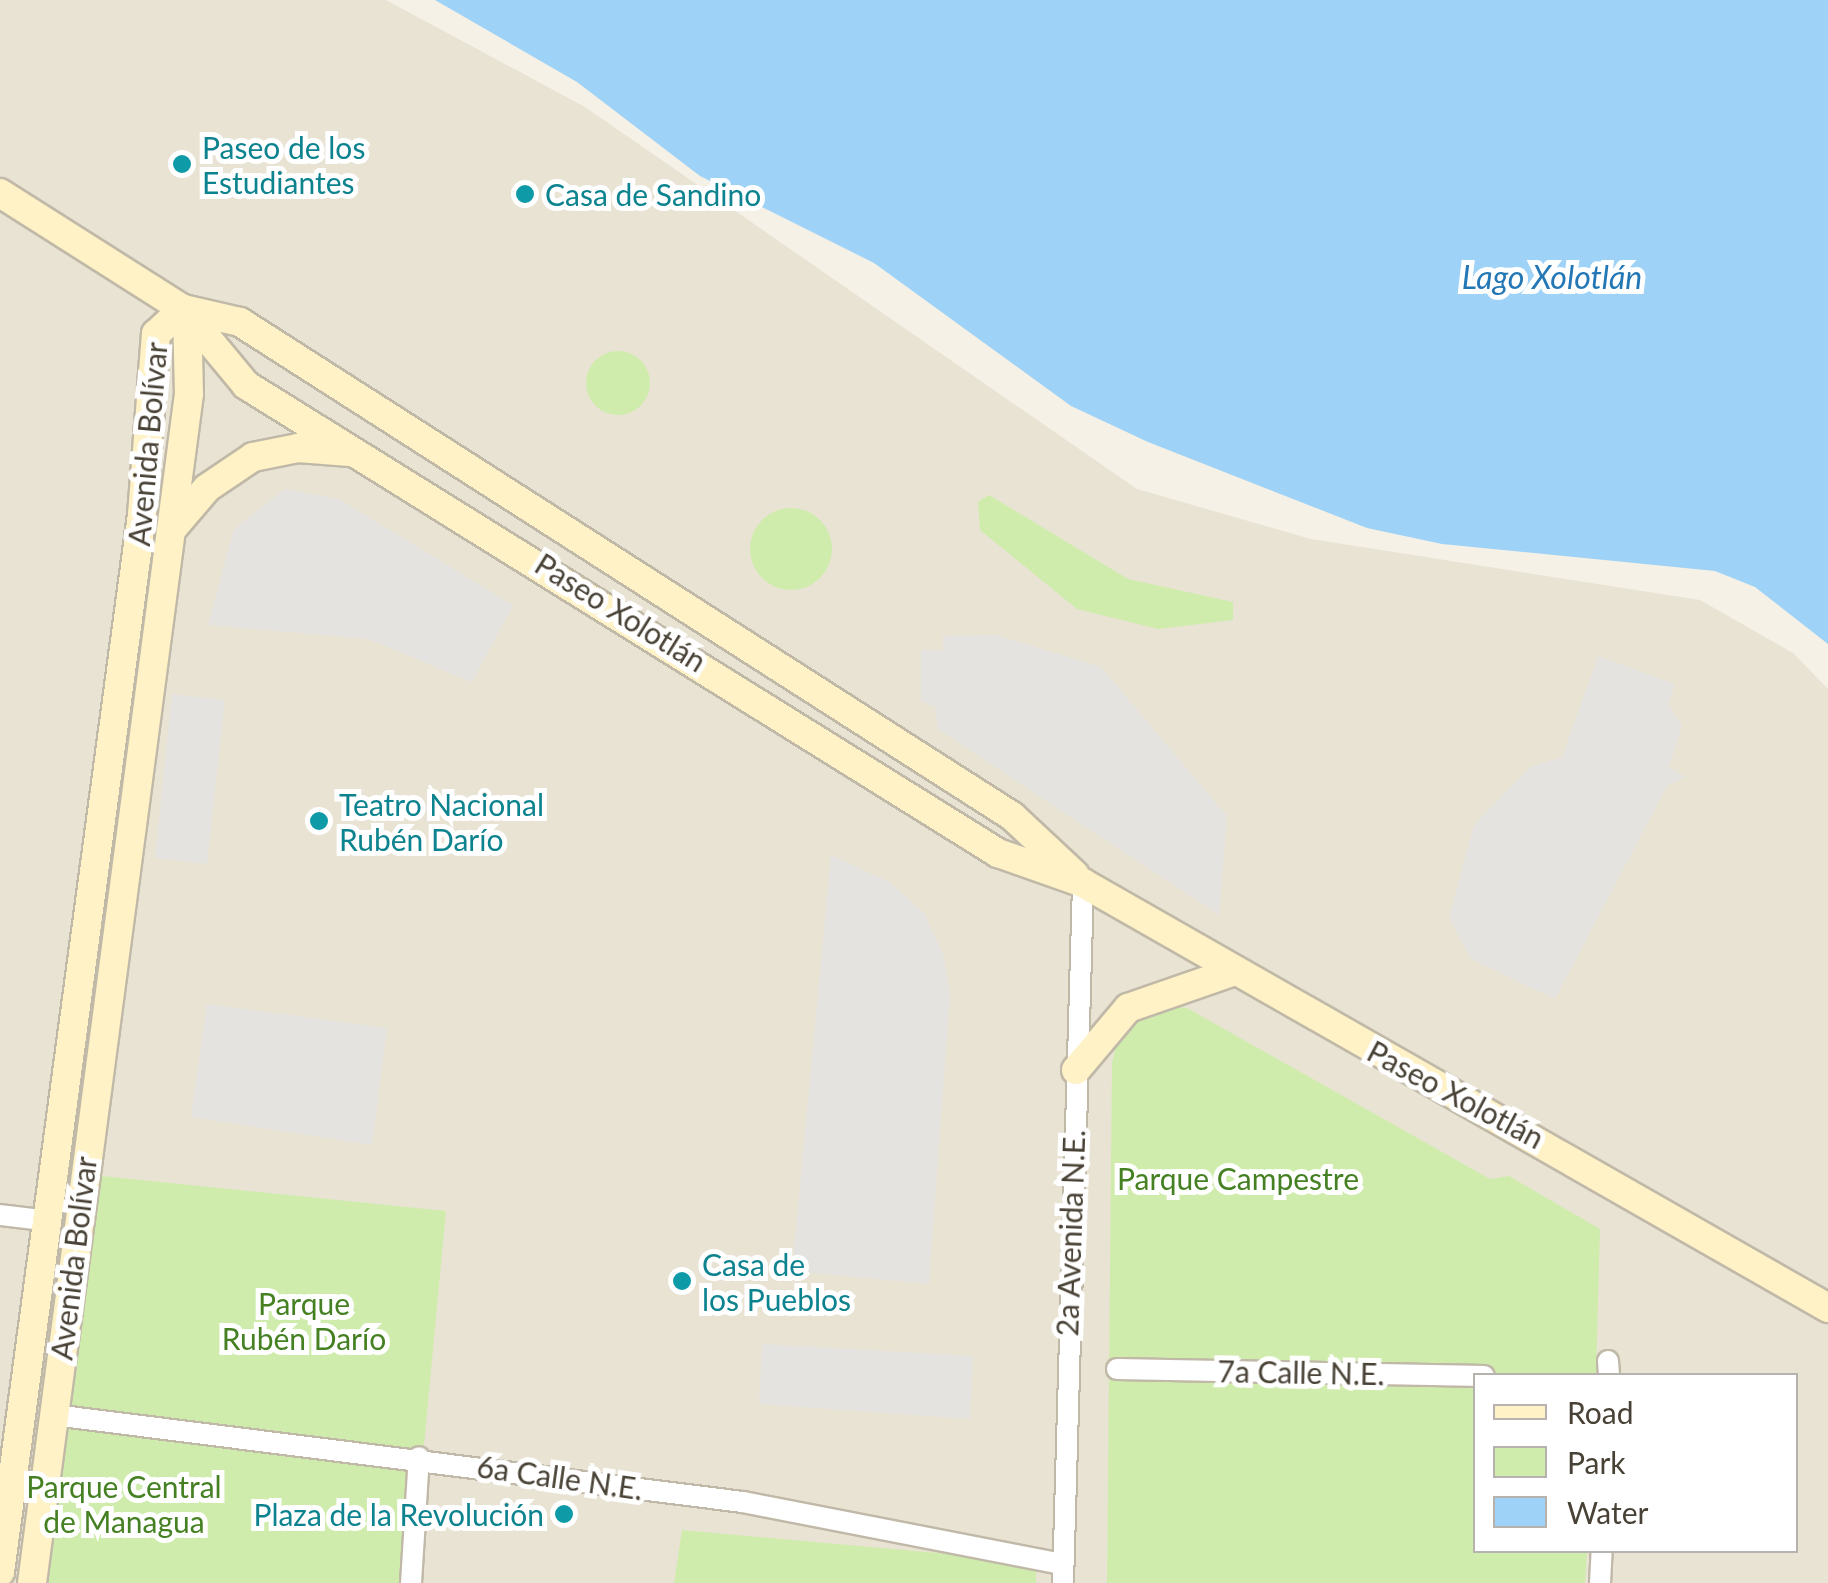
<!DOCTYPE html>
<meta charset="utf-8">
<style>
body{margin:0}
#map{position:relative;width:1828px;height:1583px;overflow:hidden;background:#f5f1e7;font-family:Lato,sans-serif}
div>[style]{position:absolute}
.residential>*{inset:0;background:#e9e3d4}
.green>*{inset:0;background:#cfecac}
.round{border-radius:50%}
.parking>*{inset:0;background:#e5e3df}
.water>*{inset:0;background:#9ed2f6}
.roads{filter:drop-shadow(2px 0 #c1b9a8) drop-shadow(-2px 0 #c1b9a8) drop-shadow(0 2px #c1b9a8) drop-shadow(0 -2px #c1b9a8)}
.street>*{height:20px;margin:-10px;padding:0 10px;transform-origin:10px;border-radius:10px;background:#fff}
.secondary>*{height:28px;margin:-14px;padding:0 14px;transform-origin:14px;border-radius:14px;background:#fff2c6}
.dots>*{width:28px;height:28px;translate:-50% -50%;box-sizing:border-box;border:5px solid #fff;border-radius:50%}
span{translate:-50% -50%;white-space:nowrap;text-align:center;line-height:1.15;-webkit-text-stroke:10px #fff;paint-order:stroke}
.culture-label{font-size:30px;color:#0d838f}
.left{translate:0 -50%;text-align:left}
.right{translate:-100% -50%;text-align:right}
.street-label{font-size:30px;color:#484135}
.park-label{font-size:30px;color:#458023}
.water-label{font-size:32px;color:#2477b5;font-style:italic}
.legend{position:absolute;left:1473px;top:1373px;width:325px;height:180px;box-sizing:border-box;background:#fff;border:2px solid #b6b3ae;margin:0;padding:12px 18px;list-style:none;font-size:30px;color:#484135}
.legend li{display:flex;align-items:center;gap:20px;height:50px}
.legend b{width:50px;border:2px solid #b6b3ae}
</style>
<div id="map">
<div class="residential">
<i style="clip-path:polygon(evenodd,0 0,386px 0,585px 107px,1137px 489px,1311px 539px,1700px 600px,1793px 653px,1828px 689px,1828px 1583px,0 1583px,0 0,1476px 1376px,1796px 1376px,1796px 1550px,1476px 1550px,1476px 1376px)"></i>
</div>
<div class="green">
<i class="round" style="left:586px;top:351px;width:64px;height:64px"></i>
<i style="clip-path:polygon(989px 495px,1128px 579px,1233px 602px,1233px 620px,1158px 629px,1077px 609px,980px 530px,978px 502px)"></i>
<i class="round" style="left:750px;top:508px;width:82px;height:82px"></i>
<i style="clip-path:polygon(1161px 1005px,1187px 1008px,1490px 1179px,1509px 1176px,1600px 1229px,1596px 1375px,1476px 1376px,1476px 1550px,1587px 1551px,1585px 1583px,1107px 1583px,1112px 1063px,1119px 1032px)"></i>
<i style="clip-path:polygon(82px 1174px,446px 1211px,411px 1583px,32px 1583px)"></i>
<i style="clip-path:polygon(682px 1530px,1036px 1562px,1036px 1583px,674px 1583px)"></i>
</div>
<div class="parking">
<i style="clip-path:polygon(285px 489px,339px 499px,513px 605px,472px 682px,368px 639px,208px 625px,234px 529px)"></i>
<i style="clip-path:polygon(996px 635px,1101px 667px,1227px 816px,1219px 915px,938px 729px,935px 707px,921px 701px,921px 650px,943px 650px,943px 636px)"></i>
<i style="clip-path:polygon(1598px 656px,1675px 684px,1668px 704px,1682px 725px,1669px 768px,1686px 777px,1667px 786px,1555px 999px,1471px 959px,1449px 918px,1474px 825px,1530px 767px,1562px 757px)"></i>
<i style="clip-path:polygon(172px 694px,225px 700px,207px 864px,155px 858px)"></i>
<i style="clip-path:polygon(831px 855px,889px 882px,924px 913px,943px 954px,950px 993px,929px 1284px,792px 1271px)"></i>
<i style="clip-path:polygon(207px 1004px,387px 1028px,372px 1145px,191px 1117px)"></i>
<i style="clip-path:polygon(762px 1344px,973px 1356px,970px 1419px,759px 1404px)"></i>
</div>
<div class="water">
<i style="clip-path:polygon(435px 0,1828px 0,1828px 644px,1755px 587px,1715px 571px,1442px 544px,1367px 528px,1148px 442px,1071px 406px,874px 263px,700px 176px,577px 82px)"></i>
</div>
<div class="roads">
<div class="street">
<i style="left:0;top:1215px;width:42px;rotate:6.8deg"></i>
<i style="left:1608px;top:1361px;width:15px;rotate:86deg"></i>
<i style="left:1117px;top:1369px;width:367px;rotate:1.1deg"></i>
<i style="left:54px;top:1415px;width:694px;rotate:7.2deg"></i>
<i style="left:743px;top:1502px;width:326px;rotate:11deg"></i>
<i style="left:411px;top:1583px;width:126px;rotate:-86.4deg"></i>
<i style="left:1063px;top:1583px;width:700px;rotate:-88.36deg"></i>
<i style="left:1600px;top:1583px;width:33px;rotate:-87deg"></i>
</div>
<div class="secondary">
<i style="left:0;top:193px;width:217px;rotate:32.4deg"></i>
<i style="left:183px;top:309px;width:99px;rotate:50.3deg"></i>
<i style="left:246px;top:385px;width:886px;rotate:31.9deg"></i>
<i style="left:998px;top:853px;width:90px;rotate:19.4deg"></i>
<i style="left:1083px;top:883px;width:858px;rotate:29.7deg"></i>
<i style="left:183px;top:309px;width:58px;rotate:12.8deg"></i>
<i style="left:240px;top:322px;width:917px;rotate:32.62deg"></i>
<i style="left:1012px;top:816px;width:86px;rotate:43.1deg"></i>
<i style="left:173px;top:528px;width:52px;rotate:-49.6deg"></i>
<i style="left:207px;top:488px;width:55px;rotate:-34deg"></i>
<i style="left:253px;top:457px;width:46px;rotate:-11.3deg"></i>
<i style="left:298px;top:448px;width:52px;rotate:4.4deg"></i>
<i style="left:1076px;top:1070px;width:81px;rotate:-50deg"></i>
<i style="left:1128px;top:1008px;width:113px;rotate:-19.1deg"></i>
<i style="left:0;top:1572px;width:1066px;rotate:-82.35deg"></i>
<i style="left:142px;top:515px;width:182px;rotate:-85.6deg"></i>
<i style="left:156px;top:334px;width:37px;rotate:-43deg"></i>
<i style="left:32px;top:1583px;width:1199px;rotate:-82.48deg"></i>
<i style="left:189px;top:394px;width:80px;rotate:-91.4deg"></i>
</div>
</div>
<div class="dots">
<i style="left:182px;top:164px;background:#0f9aa8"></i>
<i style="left:525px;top:194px;background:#0f9aa8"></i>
<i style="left:319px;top:821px;background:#0f9aa8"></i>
<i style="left:682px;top:1281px;background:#0f9aa8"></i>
<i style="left:564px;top:1514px;background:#0f9aa8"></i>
</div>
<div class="culture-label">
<span class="left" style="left:202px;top:164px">Paseo de los<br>Estudiantes</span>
<span class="left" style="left:545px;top:194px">Casa de Sandino</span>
<span class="left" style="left:339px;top:821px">Teatro Nacional<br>Rubén Darío</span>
<span class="left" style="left:702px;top:1281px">Casa de<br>los Pueblos</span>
<span class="right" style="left:544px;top:1514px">Plaza de la Revolución</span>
</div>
<div class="street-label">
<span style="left:147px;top:444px;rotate:-85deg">Avenida Bolívar</span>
<span style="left:621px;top:612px;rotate:32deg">Paseo Xolotlán</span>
<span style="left:1456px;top:1094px;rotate:28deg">Paseo Xolotlán</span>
<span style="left:1070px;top:1233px;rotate:-88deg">2a Avenida N.E.</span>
<span style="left:73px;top:1258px;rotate:-83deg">Avenida Bolívar</span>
<span style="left:1301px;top:1372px;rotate:1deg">7a Calle N.E.</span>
<span style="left:560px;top:1477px;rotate:8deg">6a Calle N.E.</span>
</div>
<div class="park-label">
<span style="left:1238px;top:1178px">Parque Campestre</span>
<span style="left:304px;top:1320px">Parque<br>Rubén Darío</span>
<span style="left:124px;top:1503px">Parque Central<br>de Managua</span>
</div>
<div class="water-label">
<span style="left:1552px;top:277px">Lago Xolotlán</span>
</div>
<ul class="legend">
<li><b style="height:12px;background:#fff2c6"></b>Road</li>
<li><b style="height:28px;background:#cfecac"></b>Park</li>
<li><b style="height:28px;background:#9ed2f6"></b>Water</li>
</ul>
</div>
